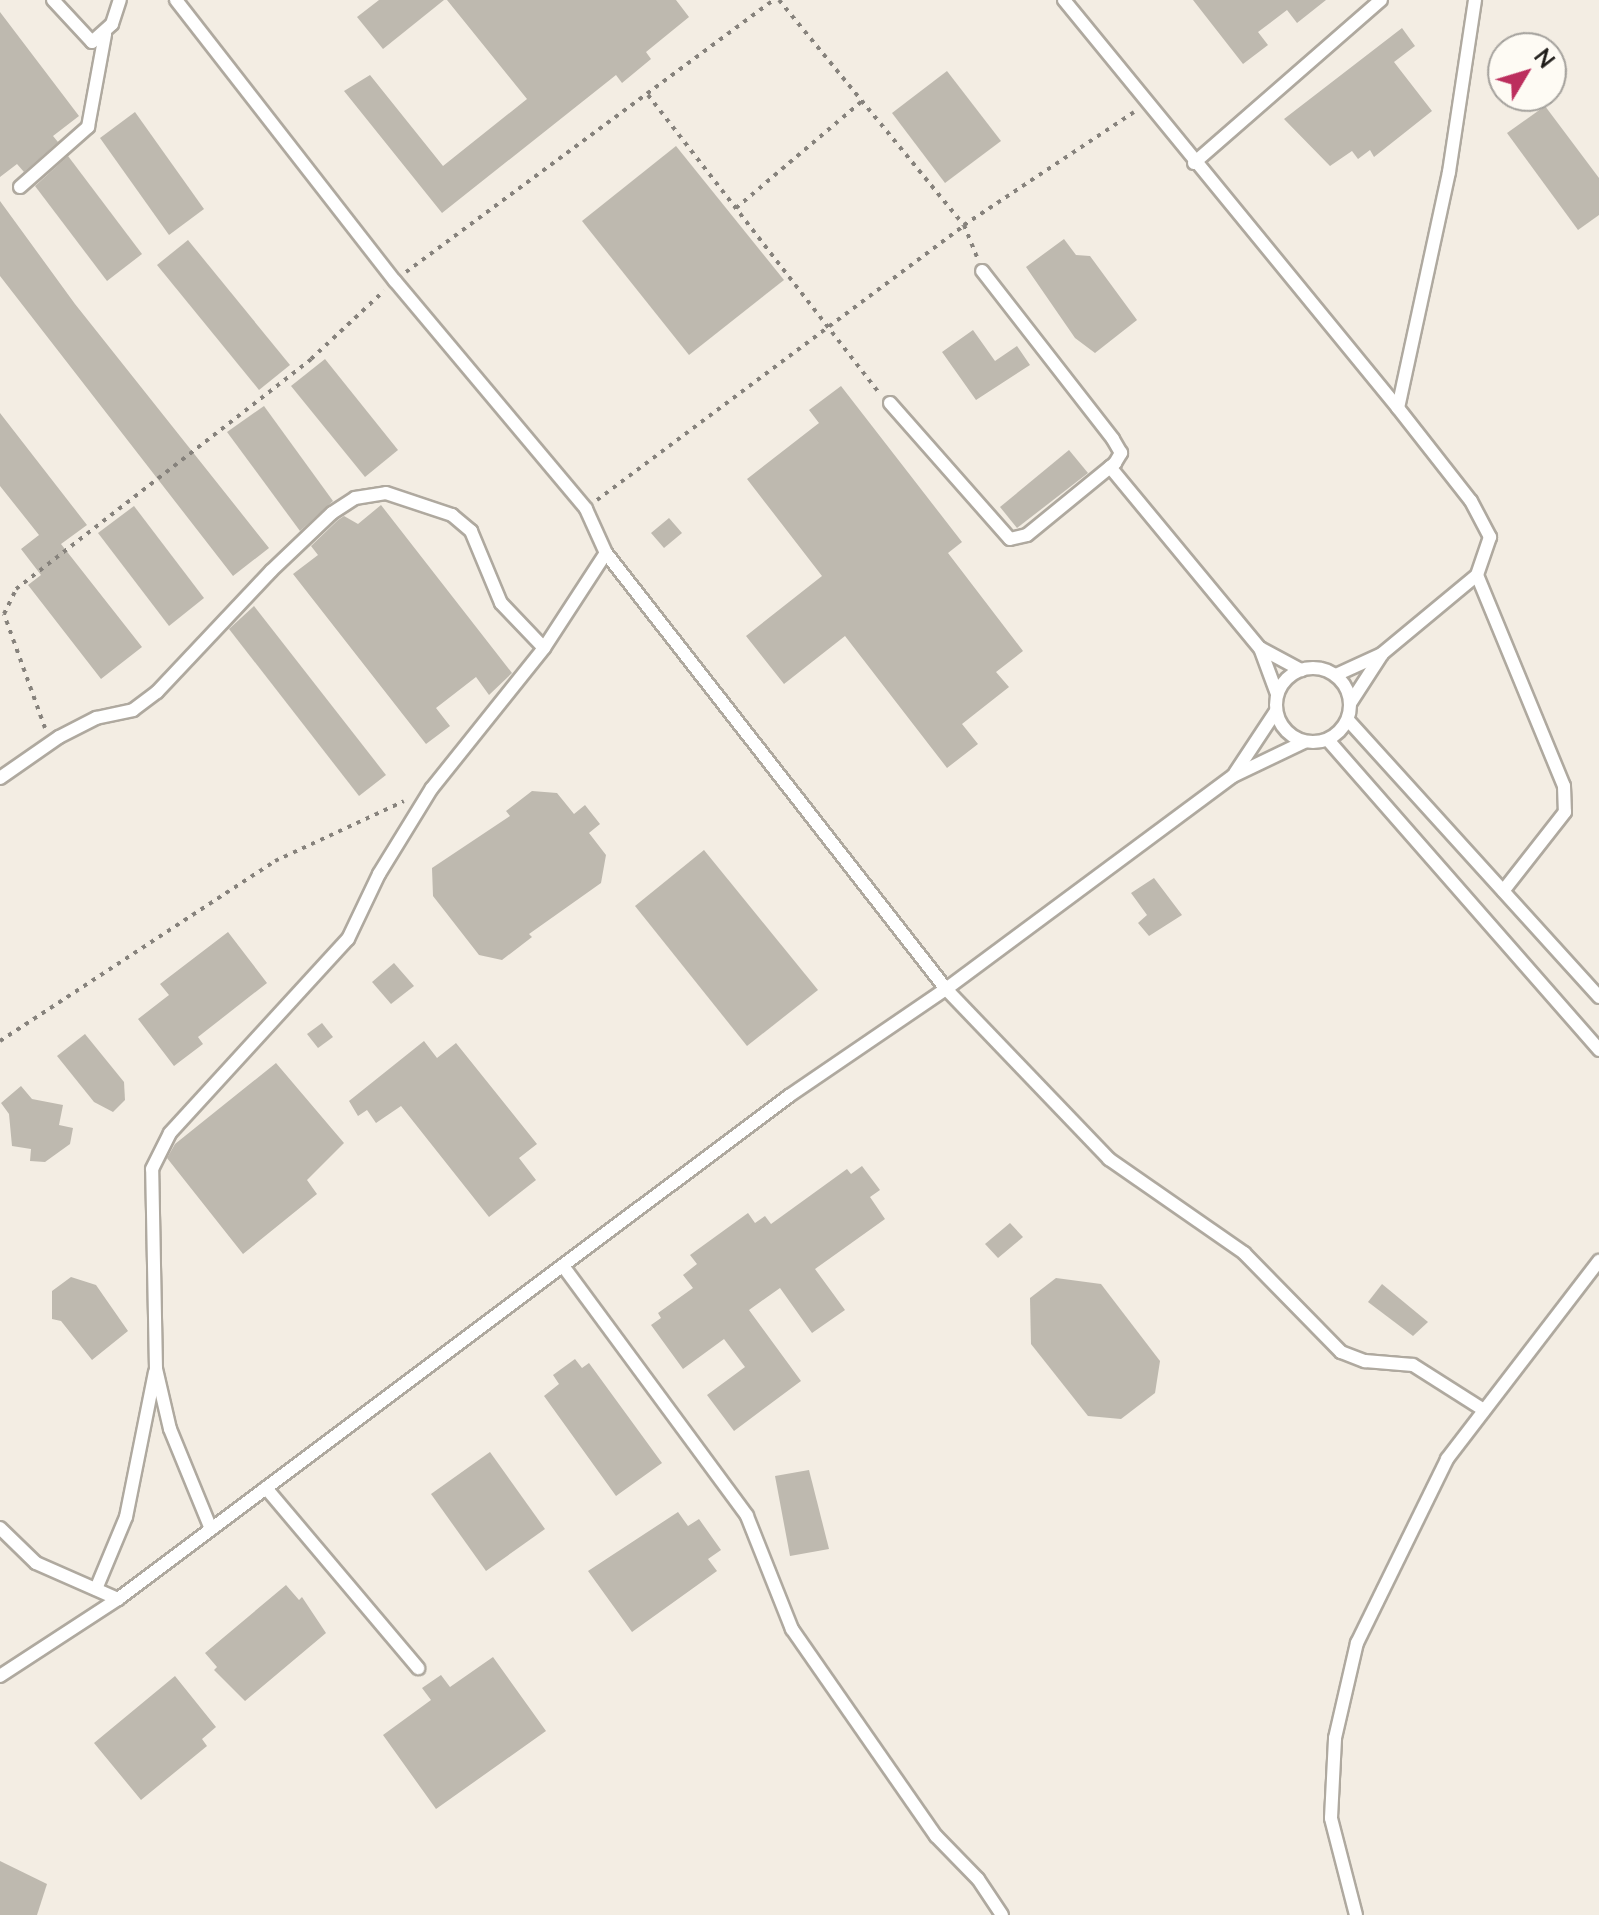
<!DOCTYPE html>
<style>
body{margin:0}
#map{position:relative;width:1599px;height:1915px;overflow:hidden;background:#f3ede3;font-family:Lato,sans-serif}
div>[style]{position:absolute}
.building>*{inset:0;background:#beb9af}
.path>*{height:4px;margin-top:-2px;transform-origin:0;background:repeating-linear-gradient(90deg,#86827c 0 4px,transparent 0 10px)}
.roads{filter:drop-shadow(2px 0 #afa99f) drop-shadow(-2px 0 #afa99f) drop-shadow(0 2px #afa99f) drop-shadow(0 -2px #afa99f)}
.lane>*{height:12px;margin:-6px;padding:0 6px;transform-origin:6px;border-radius:6px;background:#fff}
.lane>.ring{margin:-6px;padding:0;box-sizing:content-box;background:none;border:12px solid #fff;border-radius:50%}
span{translate:-50% -50%;white-space:nowrap;text-align:center;line-height:1.15;-webkit-text-stroke:6px #fefbf4;paint-order:stroke}
.north{position:absolute;left:1487px;top:32px;width:80px;height:80px;box-sizing:border-box;background:#fefbf4;border:2px solid #a4a19c;border-radius:50%;rotate:52deg;font-size:22px;font-weight:700;line-height:32px;text-align:center;color:#1e1b18}
.north::after{content:'';display:block;margin:auto;width:28px;height:36px;background:#bc2e5d;clip-path:polygon(50% 0,100% 100%,50% 72%,0 100%)}
</style>
<div id="map">
<div class="building">
<i style="clip-path:polygon(379px 0,444px 0,383px 49px,357px 17px)"></i>
<i style="clip-path:polygon(447px 0,676px 0,689px 17px,646px 52px,651px 59px,622px 83px,616px 75px,442px 213px,344px 91px,370px 75px,443px 166px,527px 99px)"></i>
<i style="clip-path:polygon(1193px 0,1326px 0,1297px 23px,1287px 10px,1258px 32px,1268px 45px,1243px 64px)"></i>
<i style="clip-path:polygon(0 12px,79px 116px,53px 136px,58px 142px,24px 172px,17px 164px,0 177px)"></i>
<i style="clip-path:polygon(1402px 28px,1415px 46px,1394px 62px,1432px 111px,1374px 157px,1370px 150px,1358px 159px,1352px 151px,1330px 166px,1284px 119px)"></i>
<i style="clip-path:polygon(947px 71px,1001px 141px,945px 183px,892px 113px)"></i>
<i style="clip-path:polygon(1545px 106px,1599px 178px,1599px 215px,1578px 230px,1507px 133px)"></i>
<i style="clip-path:polygon(135px 112px,204px 209px,169px 235px,100px 138px)"></i>
<i style="clip-path:polygon(676px 146px,784px 280px,689px 355px,582px 221px)"></i>
<i style="clip-path:polygon(68px 156px,142px 254px,107px 281px,35px 186px)"></i>
<i style="clip-path:polygon(0 201px,75px 304px,269px 548px,233px 576px,0 276px)"></i>
<i style="clip-path:polygon(1064px 239px,1076px 255px,1090px 256px,1137px 320px,1095px 353px,1075px 338px,1026px 267px)"></i>
<i style="clip-path:polygon(188px 240px,290px 365px,259px 390px,157px 265px)"></i>
<i style="clip-path:polygon(973px 330px,995px 361px,1017px 346px,1030px 365px,976px 400px,942px 352px)"></i>
<i style="clip-path:polygon(325px 359px,398px 450px,365px 477px,291px 386px)"></i>
<i style="clip-path:polygon(841px 386px,962px 542px,948px 553px,1023px 651px,996px 672px,1009px 687px,962px 724px,978px 744px,947px 768px,845px 636px,784px 684px,746px 636px,822px 576px,747px 479px,819px 423px,809px 410px)"></i>
<i style="clip-path:polygon(264px 406px,333px 501px,300px 531px,227px 432px)"></i>
<i style="clip-path:polygon(0 413px,87px 525px,61px 544px,142px 647px,101px 679px,28px 585px,41px 575px,21px 549px,39px 535px,0 486px)"></i>
<i style="clip-path:polygon(1069px 450px,1088px 473px,1017px 528px,1000px 507px)"></i>
<i style="clip-path:polygon(381px 505px,512px 673px,489px 695px,476px 677px,436px 708px,450px 726px,426px 744px,293px 574px,318px 555px,311px 546px,338px 520px,344px 516px,358px 524px)"></i>
<i style="clip-path:polygon(134px 506px,204px 598px,169px 626px,98px 533px)"></i>
<i style="clip-path:polygon(669px 518px,682px 533px,664px 548px,651px 533px)"></i>
<i style="clip-path:polygon(254px 606px,386px 775px,359px 796px,229px 629px)"></i>
<i style="clip-path:polygon(532px 791px,557px 793px,574px 814px,585px 805px,600px 824px,589px 833px,606px 855px,601px 883px,529px 934px,532px 937px,502px 960px,479px 955px,433px 896px,432px 868px,510px 816px,506px 811px)"></i>
<i style="clip-path:polygon(704px 850px,818px 990px,747px 1046px,635px 906px)"></i>
<i style="clip-path:polygon(1154px 878px,1182px 915px,1149px 936px,1138px 923px,1147px 915px,1131px 893px)"></i>
<i style="clip-path:polygon(228px 932px,267px 983px,198px 1037px,203px 1044px,174px 1066px,138px 1019px,169px 995px,160px 984px)"></i>
<i style="clip-path:polygon(394px 963px,414px 986px,391px 1004px,372px 982px)"></i>
<i style="clip-path:polygon(322px 1023px,333px 1037px,318px 1048px,307px 1034px)"></i>
<i style="clip-path:polygon(85px 1034px,124px 1082px,125px 1100px,113px 1112px,94px 1102px,57px 1056px)"></i>
<i style="clip-path:polygon(424px 1041px,437px 1058px,456px 1043px,537px 1144px,519px 1158px,536px 1180px,489px 1217px,401px 1106px,376px 1123px,367px 1110px,358px 1116px,349px 1101px)"></i>
<i style="clip-path:polygon(276px 1063px,344px 1143px,307px 1180px,317px 1194px,243px 1254px,167px 1158px,175px 1144px)"></i>
<i style="clip-path:polygon(21px 1086px,32px 1099px,63px 1105px,59px 1125px,73px 1128px,70px 1144px,45px 1162px,30px 1161px,31px 1149px,12px 1146px,9px 1114px,1px 1103px)"></i>
<i style="clip-path:polygon(862px 1166px,880px 1190px,870px 1197px,885px 1219px,815px 1269px,845px 1310px,812px 1333px,780px 1288px,749px 1310px,801px 1381px,734px 1431px,707px 1395px,745px 1367px,724px 1339px,683px 1369px,651px 1325px,661px 1318px,658px 1313px,693px 1288px,683px 1275px,697px 1264px,690px 1255px,748px 1213px,755px 1223px,765px 1216px,771px 1224px,847px 1169px,851px 1174px)"></i>
<i style="clip-path:polygon(1010px 1223px,1023px 1237px,998px 1258px,985px 1244px)"></i>
<i style="clip-path:polygon(71px 1277px,96px 1285px,128px 1331px,92px 1360px,61px 1321px,52px 1319px,52px 1291px)"></i>
<i style="clip-path:polygon(1056px 1278px,1101px 1284px,1160px 1361px,1155px 1393px,1121px 1419px,1088px 1416px,1031px 1344px,1030px 1298px)"></i>
<i style="clip-path:polygon(1382px 1284px,1428px 1322px,1413px 1336px,1368px 1302px)"></i>
<i style="clip-path:polygon(575px 1359px,582px 1368px,589px 1363px,662px 1463px,616px 1496px,544px 1396px,559px 1384px,553px 1375px)"></i>
<i style="clip-path:polygon(490px 1452px,545px 1529px,486px 1571px,431px 1494px)"></i>
<i style="clip-path:polygon(809px 1470px,829px 1549px,790px 1556px,775px 1476px)"></i>
<i style="clip-path:polygon(678px 1512px,688px 1526px,699px 1519px,721px 1550px,708px 1559px,717px 1571px,632px 1632px,588px 1571px)"></i>
<i style="clip-path:polygon(286px 1585px,299px 1600px,302px 1597px,326px 1633px,245px 1701px,214px 1670px,217px 1667px,205px 1653px)"></i>
<i style="clip-path:polygon(493px 1657px,546px 1731px,436px 1809px,383px 1735px,431px 1700px,422px 1688px,441px 1675px,450px 1687px)"></i>
<i style="clip-path:polygon(175px 1676px,216px 1727px,202px 1739px,207px 1746px,141px 1800px,94px 1743px)"></i>
<i style="clip-path:polygon(0 1861px,47px 1884px,37px 1915px,0 1915px)"></i>
</div>
<div class="path">
<i style="left:779px;top:0;width:291px;rotate:50.6deg"></i>
<i style="left:964px;top:225px;width:35px;rotate:68deg"></i>
<i style="left:648px;top:95px;width:377px;rotate:52.2deg"></i>
<i style="left:736px;top:208px;width:165px;rotate:-40.3deg"></i>
<i style="left:406px;top:272px;width:457px;rotate:-36.5deg"></i>
<i style="left:597px;top:500px;width:459px;rotate:-36.8deg"></i>
<i style="left:964px;top:225px;width:204px;rotate:-33.6deg"></i>
<i style="left:45px;top:728px;width:121px;rotate:-109.8deg"></i>
<i style="left:4px;top:614px;width:28px;rotate:-64deg"></i>
<i style="left:16px;top:589px;width:374px;rotate:-37.9deg"></i>
<i style="left:311px;top:359px;width:100px;rotate:-43deg"></i>
<i style="left:0;top:1041px;width:329px;rotate:-33.2deg"></i>
<i style="left:275px;top:861px;width:142px;rotate:-24.9deg"></i>
</div>
<div class="roads">
<div class="lane">
<i style="left:53px;top:0;width:57px;rotate:47.1deg"></i>
<i style="left:92px;top:42px;width:27px;rotate:-42deg"></i>
<i style="left:112px;top:24px;width:25px;rotate:-72deg"></i>
<i style="left:176px;top:0;width:356px;rotate:52.1deg"></i>
<i style="left:395px;top:281px;width:297px;rotate:50deg"></i>
<i style="left:586px;top:509px;width:48px;rotate:65.6deg"></i>
<i style="left:606px;top:553px;width:553px;rotate:52.05deg"></i>
<i style="left:946px;top:989px;width:236px;rotate:46.2deg"></i>
<i style="left:1109px;top:1159px;width:165px;rotate:34.8deg"></i>
<i style="left:1244px;top:1253px;width:139px;rotate:45.6deg"></i>
<i style="left:1341px;top:1352px;width:26px;rotate:21deg"></i>
<i style="left:1365px;top:1361px;width:48px;rotate:4.8deg"></i>
<i style="left:1413px;top:1365px;width:84px;rotate:32.4deg"></i>
<i style="left:1064px;top:0;width:527px;rotate:50.7deg"></i>
<i style="left:1398px;top:408px;width:118px;rotate:51.9deg"></i>
<i style="left:1471px;top:501px;width:41px;rotate:62.2deg"></i>
<i style="left:1490px;top:537px;width:40px;rotate:108.9deg"></i>
<i style="left:1477px;top:575px;width:124px;rotate:140.3deg"></i>
<i style="left:1382px;top:654px;width:51px;rotate:155.5deg"></i>
<i style="left:1194px;top:163px;width:248px;rotate:-41.1deg"></i>
<i style="left:20px;top:187px;width:91px;rotate:-41.4deg"></i>
<i style="left:88px;top:127px;width:95px;rotate:-79.6deg"></i>
<i style="left:890px;top:403px;width:181px;rotate:48.6deg"></i>
<i style="left:1010px;top:539px;width:17px;rotate:-13deg"></i>
<i style="left:1027px;top:535px;width:114px;rotate:-39.3deg"></i>
<i style="left:1115px;top:463px;width:12px;rotate:-59deg"></i>
<i style="left:1121px;top:453px;width:16px;rotate:-120deg"></i>
<i style="left:1113px;top:439px;width:213px;rotate:-127.9deg"></i>
<i style="left:1398px;top:408px;width:241px;rotate:-77.8deg"></i>
<i style="left:1449px;top:172px;width:174px;rotate:-81.4deg"></i>
<i style="left:1110px;top:467px;width:235px;rotate:50.4deg"></i>
<i style="left:1260px;top:648px;width:49px;rotate:69.7deg"></i>
<i style="left:1477px;top:575px;width:228px;rotate:67.6deg"></i>
<i style="left:1564px;top:786px;width:26px;rotate:88deg"></i>
<i style="left:1565px;top:812px;width:100px;rotate:128.1deg"></i>
<i style="left:1260px;top:648px;width:47px;rotate:28.2deg"></i>
<i class="ring" style="left:1276px;top:668px;width:62px;height:62px"></i>
<i style="left:1351px;top:702px;width:57px;rotate:-57.1deg"></i>
<i style="left:1348px;top:720px;width:374px;rotate:47.8deg"></i>
<i style="left:1328px;top:740px;width:412px;rotate:48.8deg"></i>
<i style="left:1235px;top:773px;width:74px;rotate:-56.5deg"></i>
<i style="left:0;top:778px;width:72px;rotate:-34.8deg"></i>
<i style="left:59px;top:737px;width:42px;rotate:-27.2deg"></i>
<i style="left:96px;top:718px;width:38px;rotate:-12deg"></i>
<i style="left:133px;top:710px;width:30px;rotate:-37deg"></i>
<i style="left:157px;top:692px;width:166px;rotate:-46.7deg"></i>
<i style="left:271px;top:571px;width:84px;rotate:-43.6deg"></i>
<i style="left:332px;top:513px;width:27px;rotate:-33deg"></i>
<i style="left:355px;top:498px;width:31px;rotate:-9deg"></i>
<i style="left:386px;top:493px;width:70px;rotate:18.4deg"></i>
<i style="left:452px;top:515px;width:25px;rotate:40deg"></i>
<i style="left:471px;top:531px;width:78px;rotate:67.4deg"></i>
<i style="left:501px;top:603px;width:62px;rotate:46.3deg"></i>
<i style="left:544px;top:648px;width:113px;rotate:-56.9deg"></i>
<i style="left:563px;top:1266px;width:310px;rotate:53.6deg"></i>
<i style="left:747px;top:1516px;width:122px;rotate:68.3deg"></i>
<i style="left:792px;top:1629px;width:252px;rotate:55.2deg"></i>
<i style="left:936px;top:1836px;width:60px;rotate:45.7deg"></i>
<i style="left:978px;top:1879px;width:43px;rotate:56.3deg"></i>
<i style="left:266px;top:1488px;width:236px;rotate:49.8deg"></i>
<i style="left:0;top:1528px;width:50px;rotate:44.2deg"></i>
<i style="left:36px;top:1563px;width:90px;rotate:23.7deg"></i>
<i style="left:118px;top:1599px;width:141px;rotate:146.9deg"></i>
<i style="left:211px;top:1529px;width:108px;rotate:-112.3deg"></i>
<i style="left:170px;top:1429px;width:62px;rotate:-103.1deg"></i>
<i style="left:156px;top:1369px;width:200px;rotate:-91.1deg"></i>
<i style="left:152px;top:1169px;width:40px;rotate:-63.4deg"></i>
<i style="left:170px;top:1133px;width:263px;rotate:-47.5deg"></i>
<i style="left:348px;top:939px;width:72px;rotate:-64.5deg"></i>
<i style="left:379px;top:874px;width:101px;rotate:-58.4deg"></i>
<i style="left:432px;top:788px;width:179px;rotate:-51.3deg"></i>
<i style="left:96px;top:1589px;width:78px;rotate:-67.4deg"></i>
<i style="left:126px;top:1517px;width:148px;rotate:-78.7deg"></i>
<i style="left:118px;top:1599px;width:839px;rotate:-36.86deg"></i>
<i style="left:789px;top:1096px;width:190px;rotate:-34.3deg"></i>
<i style="left:946px;top:989px;width:357px;rotate:-36.6deg"></i>
<i style="left:1233px;top:776px;width:79px;rotate:-25.6deg"></i>
<i style="left:1356px;top:1915px;width:100px;rotate:-104.5deg"></i>
<i style="left:1331px;top:1818px;width:80px;rotate:-87.1deg"></i>
<i style="left:1335px;top:1738px;width:98px;rotate:-77deg"></i>
<i style="left:1357px;top:1643px;width:205px;rotate:-63.9deg"></i>
<i style="left:1447px;top:1459px;width:250px;rotate:-52.5deg"></i>
</div>
</div>
<div class="north">N</div>
</div>
